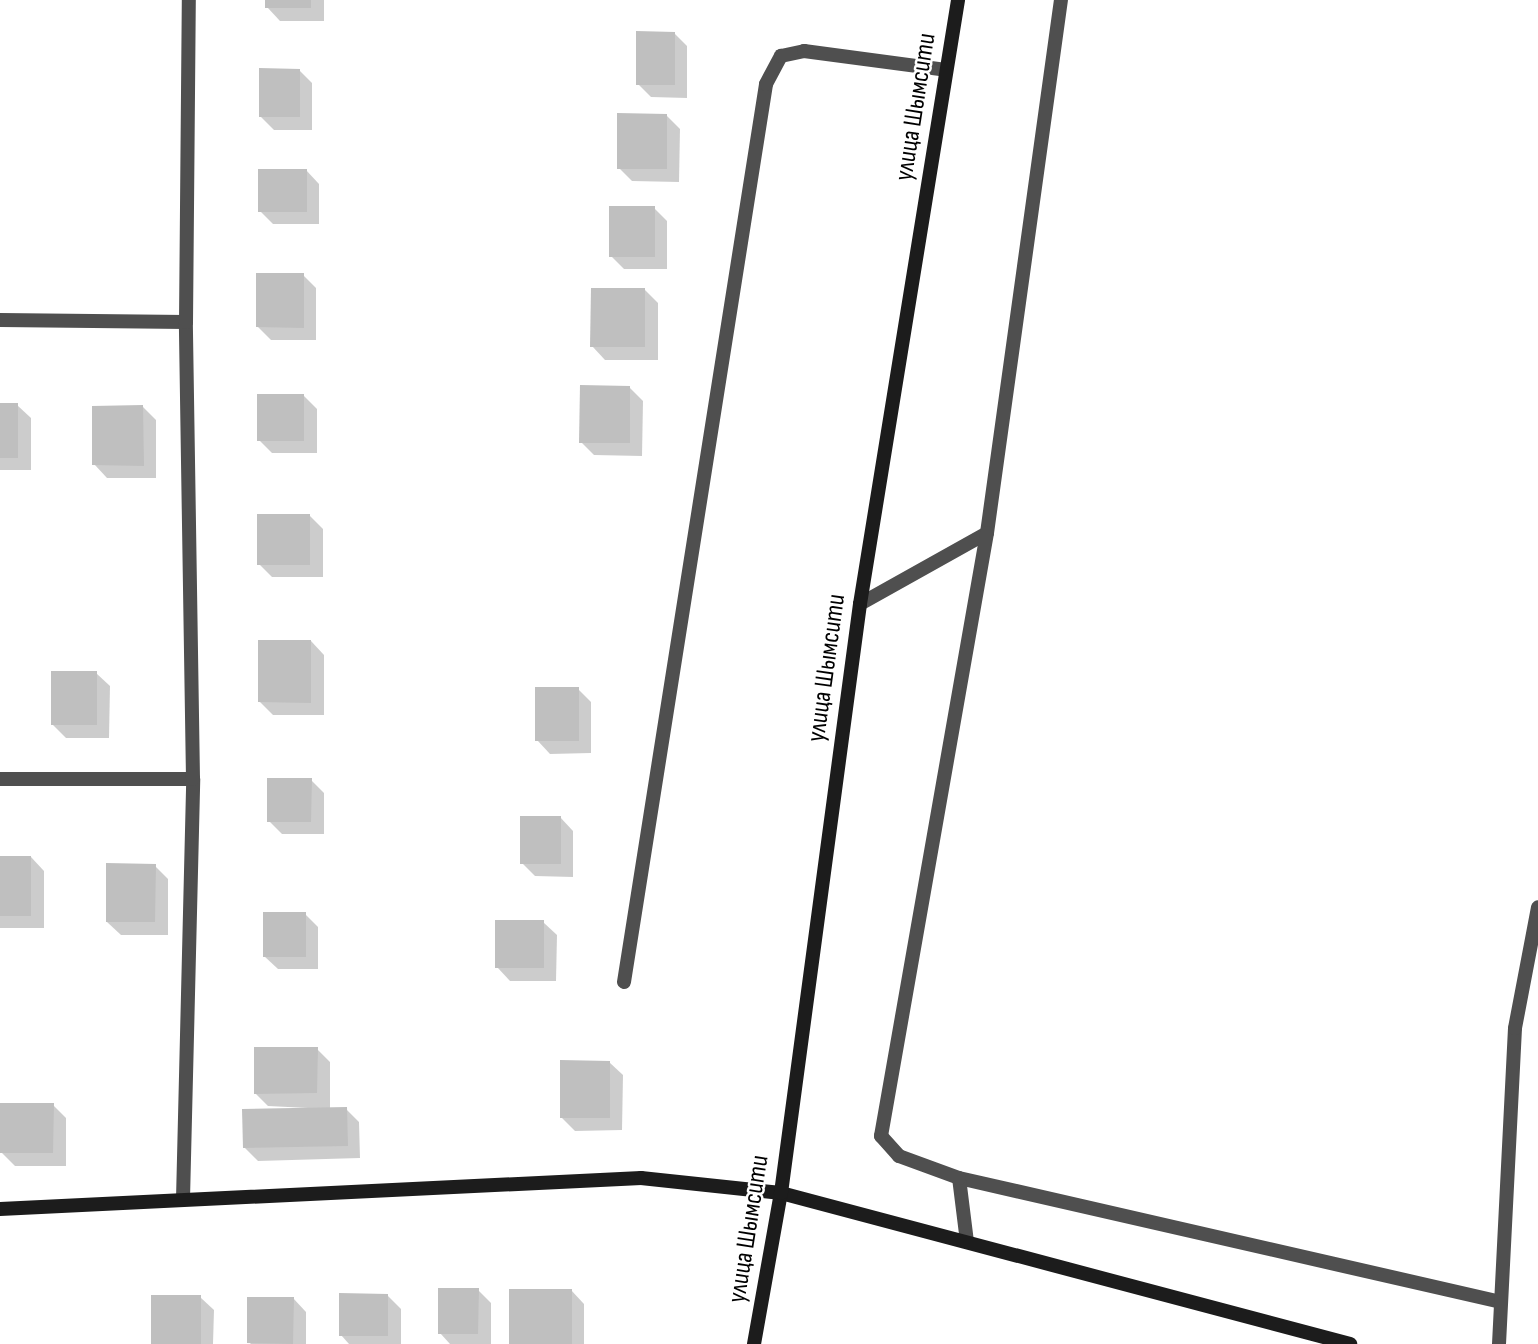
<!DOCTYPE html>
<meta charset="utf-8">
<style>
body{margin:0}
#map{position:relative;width:1538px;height:1344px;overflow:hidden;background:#fff;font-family:"Sofia Sans Condensed",sans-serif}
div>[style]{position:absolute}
.shadow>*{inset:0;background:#0003}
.building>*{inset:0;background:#bfbfbf}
.lane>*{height:14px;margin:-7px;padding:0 7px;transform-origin:7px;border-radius:7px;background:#4f4f4f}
.street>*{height:14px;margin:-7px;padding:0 7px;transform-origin:7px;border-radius:7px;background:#4f4f4f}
.secondary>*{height:14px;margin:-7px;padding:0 7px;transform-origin:7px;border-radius:7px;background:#1c1c1c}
span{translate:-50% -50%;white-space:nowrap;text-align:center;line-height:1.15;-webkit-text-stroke:5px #fff;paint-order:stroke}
.street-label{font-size:26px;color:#000}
</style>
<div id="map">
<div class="shadow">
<i style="clip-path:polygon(267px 0,324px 0,324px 21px,280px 21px,267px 7px)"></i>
<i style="clip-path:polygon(674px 33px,687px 46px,687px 98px,651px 97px,638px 84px)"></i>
<i style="clip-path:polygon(299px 70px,312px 83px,312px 130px,274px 130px,261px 117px)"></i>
<i style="clip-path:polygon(667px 116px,680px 129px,679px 182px,632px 181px,619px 168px)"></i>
<i style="clip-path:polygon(306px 170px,319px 184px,319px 224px,273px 224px,260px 211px)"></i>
<i style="clip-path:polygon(654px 208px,667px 221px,667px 269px,624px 269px,611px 256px)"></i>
<i style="clip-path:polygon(303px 275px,316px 288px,316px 340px,271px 340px,258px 327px)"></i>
<i style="clip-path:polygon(645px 290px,658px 303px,658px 360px,605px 360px,592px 346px)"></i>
<i style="clip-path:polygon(630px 388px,643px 401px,642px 456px,594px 455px,581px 442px)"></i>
<i style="clip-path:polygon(304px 396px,317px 409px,317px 453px,272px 453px,259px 440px)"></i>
<i style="clip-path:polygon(0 405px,17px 405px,31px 418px,31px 470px,0 470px)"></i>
<i style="clip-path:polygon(143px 407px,156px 420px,156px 478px,107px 478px,94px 464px)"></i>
<i style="clip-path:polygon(310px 516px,323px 529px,323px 577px,272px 577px,259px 564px)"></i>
<i style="clip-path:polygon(311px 641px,324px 655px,324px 715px,273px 715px,260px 702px)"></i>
<i style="clip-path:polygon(96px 673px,110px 686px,109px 738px,66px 738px,53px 725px)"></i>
<i style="clip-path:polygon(578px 689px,591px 702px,591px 753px,550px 754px,537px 740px)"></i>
<i style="clip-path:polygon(311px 780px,324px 793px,324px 834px,282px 834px,269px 821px)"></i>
<i style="clip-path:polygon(560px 817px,573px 831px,573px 877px,535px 876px,522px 863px)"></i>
<i style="clip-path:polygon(0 857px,31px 857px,44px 871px,44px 928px,0 928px)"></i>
<i style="clip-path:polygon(155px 866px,168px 879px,168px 935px,121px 935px,107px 922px)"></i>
<i style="clip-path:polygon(305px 914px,318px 927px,318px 969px,278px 969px,264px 956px)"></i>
<i style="clip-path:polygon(543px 922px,557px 935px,556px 981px,510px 981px,497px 967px)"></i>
<i style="clip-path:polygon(317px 1049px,330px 1062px,330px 1109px,346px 1109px,359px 1122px,360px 1158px,258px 1161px,244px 1147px,328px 1109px,268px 1106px,255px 1093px)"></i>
<i style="clip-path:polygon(609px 1062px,623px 1075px,622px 1130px,575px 1131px,561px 1117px)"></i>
<i style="clip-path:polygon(53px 1105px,66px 1118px,66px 1166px,15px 1166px,2px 1153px)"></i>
<i style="clip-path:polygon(478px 1290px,491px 1303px,491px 1344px,450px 1344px,440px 1333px)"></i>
<i style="clip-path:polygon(571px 1290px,584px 1304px,584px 1344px,510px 1344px)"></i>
<i style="clip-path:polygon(388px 1296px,401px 1309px,401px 1344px,349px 1344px,341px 1335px)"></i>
<i style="clip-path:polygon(200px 1297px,214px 1310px,213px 1344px,153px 1344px)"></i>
<i style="clip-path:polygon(293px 1298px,306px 1312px,306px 1344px,250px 1344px)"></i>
</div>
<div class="building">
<i style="clip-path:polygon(265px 0,311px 0,311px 8px,265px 8px)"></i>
<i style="clip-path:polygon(636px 31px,675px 32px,675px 85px,636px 85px)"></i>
<i style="clip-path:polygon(259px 68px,300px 69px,300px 117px,259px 117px)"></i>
<i style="clip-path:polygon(617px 113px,667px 114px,667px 169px,617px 169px)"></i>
<i style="clip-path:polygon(258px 169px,307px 169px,307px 212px,258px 212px)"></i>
<i style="clip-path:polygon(609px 206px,655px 206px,655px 257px,609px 257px)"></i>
<i style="clip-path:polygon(256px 273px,304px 273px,304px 328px,256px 327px)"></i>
<i style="clip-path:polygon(591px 288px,645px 288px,645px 347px,590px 347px)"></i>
<i style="clip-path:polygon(580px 385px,630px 386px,630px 443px,579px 443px)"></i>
<i style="clip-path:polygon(257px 394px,304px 394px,304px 441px,257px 441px)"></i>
<i style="clip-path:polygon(0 403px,18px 403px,18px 458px,0 458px)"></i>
<i style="clip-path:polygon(143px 405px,144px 466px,92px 465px,92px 406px)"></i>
<i style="clip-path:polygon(257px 514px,310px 514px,310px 565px,257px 565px)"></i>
<i style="clip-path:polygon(258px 640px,311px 640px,311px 703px,258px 702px)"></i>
<i style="clip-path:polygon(51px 671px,97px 671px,97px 725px,51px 725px)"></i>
<i style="clip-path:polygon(535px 687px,579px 687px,579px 741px,535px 741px)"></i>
<i style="clip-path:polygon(267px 778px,312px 778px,311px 822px,267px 822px)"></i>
<i style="clip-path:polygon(520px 816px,561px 816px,561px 864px,520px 864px)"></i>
<i style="clip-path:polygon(0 856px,31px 856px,31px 916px,0 916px)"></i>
<i style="clip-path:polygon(106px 863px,156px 864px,155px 922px,106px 922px)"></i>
<i style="clip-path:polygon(263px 912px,306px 912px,306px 957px,263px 957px)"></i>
<i style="clip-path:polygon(495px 920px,544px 920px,544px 968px,495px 968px)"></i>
<i style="clip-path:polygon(254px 1047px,318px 1047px,317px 1093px,254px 1094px)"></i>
<i style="clip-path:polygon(560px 1060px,610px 1061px,610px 1118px,560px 1118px)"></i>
<i style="clip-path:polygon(0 1103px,54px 1103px,53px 1153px,0 1153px)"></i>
<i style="clip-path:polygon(347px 1107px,348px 1146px,243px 1148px,242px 1109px)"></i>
<i style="clip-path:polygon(438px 1288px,479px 1288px,478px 1334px,438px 1334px)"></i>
<i style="clip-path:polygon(509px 1289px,572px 1289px,572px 1344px,509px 1344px)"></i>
<i style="clip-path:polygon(339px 1293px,388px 1294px,388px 1336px,339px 1336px)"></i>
<i style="clip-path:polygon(151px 1295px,201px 1295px,201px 1344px,151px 1344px)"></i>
<i style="clip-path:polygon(247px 1297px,294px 1297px,293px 1344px,247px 1343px)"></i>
</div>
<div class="lane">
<i style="left:860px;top:604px;width:145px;rotate:-29.2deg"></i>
<i style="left:987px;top:533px;width:538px;rotate:-82.1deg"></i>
<i style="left:959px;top:1178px;width:556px;rotate:12.89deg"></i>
<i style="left:967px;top:1242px;width:64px;rotate:-97.1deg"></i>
<i style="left:959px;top:1178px;width:64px;rotate:-159.9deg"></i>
<i style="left:899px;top:1156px;width:27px;rotate:-132deg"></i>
<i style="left:881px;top:1136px;width:612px;rotate:-80.03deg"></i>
<i style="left:1499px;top:1344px;width:316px;rotate:-87.1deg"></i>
<i style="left:1515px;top:1028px;width:123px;rotate:-79.2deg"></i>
</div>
<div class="street">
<i style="left:0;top:320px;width:186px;rotate:0.6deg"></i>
<i style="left:0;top:779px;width:193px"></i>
<i style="left:624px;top:982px;width:909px;rotate:-81.01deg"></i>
<i style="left:766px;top:84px;width:32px;rotate:-62deg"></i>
<i style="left:781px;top:56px;width:24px;rotate:-12deg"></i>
<i style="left:804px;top:51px;width:143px;rotate:7.6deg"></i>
<i style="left:183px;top:1199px;width:420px;rotate:-88.6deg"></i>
<i style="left:193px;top:779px;width:457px;rotate:-90.9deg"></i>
<i style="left:186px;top:322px;width:322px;rotate:-89.5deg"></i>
</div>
<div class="secondary">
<i style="left:0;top:1209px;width:642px;rotate:-2.77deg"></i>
<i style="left:641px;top:1178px;width:141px;rotate:6.1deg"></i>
<i style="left:781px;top:1193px;width:589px;rotate:14.86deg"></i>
<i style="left:754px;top:1344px;width:153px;rotate:-79.9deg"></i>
<i style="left:781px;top:1193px;width:594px;rotate:-82.36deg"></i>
<i style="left:860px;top:604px;width:612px;rotate:-80.78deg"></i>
</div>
<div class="street-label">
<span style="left:916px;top:107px;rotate:-81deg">улица Шымсити</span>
<span style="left:827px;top:668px;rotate:-82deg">улица Шымсити</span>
<span style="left:749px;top:1229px;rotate:-81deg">улица Шымсити</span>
</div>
</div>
